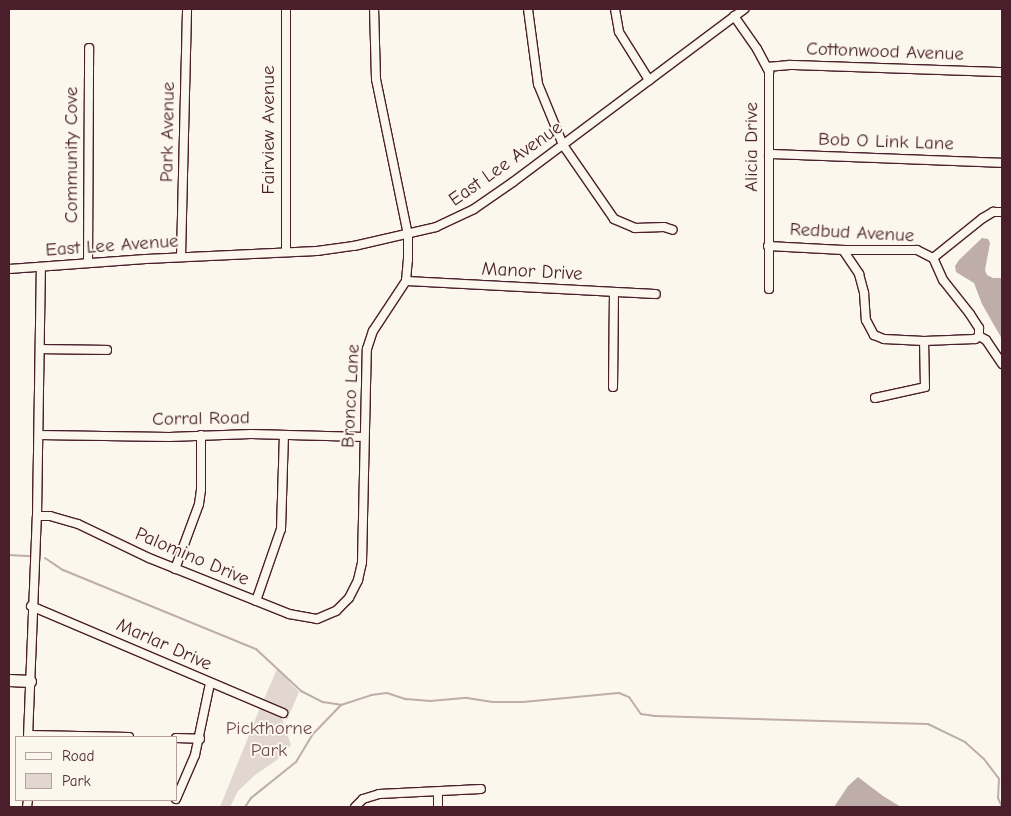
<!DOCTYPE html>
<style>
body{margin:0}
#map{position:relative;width:1011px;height:816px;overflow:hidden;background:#fbf7ec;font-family:"Comic Neue",sans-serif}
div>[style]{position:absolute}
.green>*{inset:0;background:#e2d7d0}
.water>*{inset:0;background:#bfadaa}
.stream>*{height:2px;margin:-1px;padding:0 1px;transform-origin:1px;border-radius:1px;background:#bfadaa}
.roads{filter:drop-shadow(1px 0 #4a1f2b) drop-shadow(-1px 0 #4a1f2b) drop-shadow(0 1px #4a1f2b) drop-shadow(0 -1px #4a1f2b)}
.street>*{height:8px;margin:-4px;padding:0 4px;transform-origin:4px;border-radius:4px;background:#fbf7ec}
.secondary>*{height:11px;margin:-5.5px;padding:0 5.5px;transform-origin:5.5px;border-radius:5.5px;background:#fbf7ec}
span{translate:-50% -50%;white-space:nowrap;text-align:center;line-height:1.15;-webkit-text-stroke:4px #fbf7ec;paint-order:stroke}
.street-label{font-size:19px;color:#4a1f2b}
.park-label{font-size:19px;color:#704d54}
.frame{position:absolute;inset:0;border:10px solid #4a1f2b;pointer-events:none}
.legend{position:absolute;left:15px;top:736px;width:162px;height:65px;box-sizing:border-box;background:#fbf7ec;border:1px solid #b4a19f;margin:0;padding:6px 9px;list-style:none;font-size:15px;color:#4a1f2b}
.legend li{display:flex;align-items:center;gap:10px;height:25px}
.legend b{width:25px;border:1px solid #b4a19f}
</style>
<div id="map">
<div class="green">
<i style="clip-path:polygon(277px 669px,299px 692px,287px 720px,282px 712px,262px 704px)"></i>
<i style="clip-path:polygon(260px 708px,281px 716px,291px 745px,277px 760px,255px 775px,238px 791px,230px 807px,220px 807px)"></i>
</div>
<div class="water">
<i style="clip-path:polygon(982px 238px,988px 239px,990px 243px,985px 270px,987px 275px,993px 278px,1002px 278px,1002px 339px,982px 304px,974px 283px,956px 272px,955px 266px,959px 260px)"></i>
<i style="clip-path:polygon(858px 777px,883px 796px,901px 807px,834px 807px,848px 786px)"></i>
</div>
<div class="stream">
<i style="left:9px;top:555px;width:22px;rotate:3deg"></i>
<i style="left:45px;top:558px;width:22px;rotate:34deg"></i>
<i style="left:63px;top:570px;width:209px;rotate:22.3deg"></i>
<i style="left:256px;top:649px;width:62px;rotate:43deg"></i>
<i style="left:301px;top:691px;width:25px;rotate:27deg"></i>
<i style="left:323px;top:702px;width:18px;rotate:9deg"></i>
<i style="left:245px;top:807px;width:11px;rotate:-56deg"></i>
<i style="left:251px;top:798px;width:58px;rotate:-38.7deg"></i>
<i style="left:296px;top:762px;width:33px;rotate:-59deg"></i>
<i style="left:313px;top:734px;width:40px;rotate:-46deg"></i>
<i style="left:341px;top:705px;width:32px;rotate:-18deg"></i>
<i style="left:371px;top:695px;width:16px;rotate:-7deg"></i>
<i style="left:387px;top:693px;width:20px;rotate:18deg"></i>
<i style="left:406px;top:699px;width:24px;rotate:5deg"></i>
<i style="left:430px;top:701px;width:37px;rotate:-5deg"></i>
<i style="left:467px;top:698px;width:26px;rotate:9deg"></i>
<i style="left:493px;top:702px;width:30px"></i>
<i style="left:523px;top:702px;width:96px;rotate:-5.4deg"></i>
<i style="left:619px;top:693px;width:11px;rotate:22deg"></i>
<i style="left:629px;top:697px;width:21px;rotate:55deg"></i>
<i style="left:641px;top:714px;width:14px;rotate:8deg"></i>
<i style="left:655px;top:716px;width:273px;rotate:1.7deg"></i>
<i style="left:928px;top:724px;width:41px;rotate:25.9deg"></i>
<i style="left:965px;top:742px;width:25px;rotate:42deg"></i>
<i style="left:984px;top:759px;width:25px;rotate:53deg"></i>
<i style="left:999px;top:779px;width:19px;rotate:93deg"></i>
<i style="left:998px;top:798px;width:10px;rotate:66deg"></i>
</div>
<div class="roads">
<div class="street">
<i style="left:286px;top:9px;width:243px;rotate:90deg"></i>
<i style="left:528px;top:9px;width:76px;rotate:82.4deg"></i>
<i style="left:538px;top:84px;width:66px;rotate:67.7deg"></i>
<i style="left:563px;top:145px;width:90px;rotate:55.4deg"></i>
<i style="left:614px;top:219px;width:23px;rotate:23deg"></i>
<i style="left:635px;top:228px;width:29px;rotate:-2deg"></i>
<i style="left:664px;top:227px;width:9px;rotate:18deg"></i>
<i style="left:615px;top:9px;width:23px;rotate:80deg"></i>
<i style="left:619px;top:32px;width:57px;rotate:58deg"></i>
<i style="left:734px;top:16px;width:40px;rotate:55.1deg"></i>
<i style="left:757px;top:49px;width:26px;rotate:62deg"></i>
<i style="left:769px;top:72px;width:217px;rotate:90deg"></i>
<i style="left:767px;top:67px;width:23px;rotate:-5deg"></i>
<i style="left:790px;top:65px;width:212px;rotate:1.9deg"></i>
<i style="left:769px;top:154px;width:233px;rotate:2.2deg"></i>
<i style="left:768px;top:246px;width:75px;rotate:3.1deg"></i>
<i style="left:843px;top:250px;width:74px"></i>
<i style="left:917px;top:250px;width:18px;rotate:27deg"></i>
<i style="left:843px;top:250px;width:29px;rotate:56deg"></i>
<i style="left:859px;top:274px;width:20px;rotate:75deg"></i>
<i style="left:864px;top:293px;width:27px;rotate:86deg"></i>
<i style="left:866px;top:320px;width:17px;rotate:62deg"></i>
<i style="left:874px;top:335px;width:11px;rotate:22deg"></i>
<i style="left:884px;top:339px;width:40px;rotate:2.9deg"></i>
<i style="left:924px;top:341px;width:51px;rotate:-2.2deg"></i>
<i style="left:975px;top:339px;width:5px;rotate:-37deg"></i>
<i style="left:979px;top:336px;width:8px;rotate:-90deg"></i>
<i style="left:979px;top:328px;width:17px;rotate:-123deg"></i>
<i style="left:970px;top:314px;width:43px;rotate:-128.5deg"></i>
<i style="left:943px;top:280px;width:24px;rotate:-114deg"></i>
<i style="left:181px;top:257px;width:248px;rotate:-88.6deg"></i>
<i style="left:933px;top:258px;width:64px;rotate:-38.7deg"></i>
<i style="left:983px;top:218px;width:12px;rotate:-31deg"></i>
<i style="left:993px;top:212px;width:9px"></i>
<i style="left:88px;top:263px;width:215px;rotate:-89.7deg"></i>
<i style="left:9px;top:269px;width:137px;rotate:-4.2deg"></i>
<i style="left:146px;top:259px;width:171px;rotate:-2.7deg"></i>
<i style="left:317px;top:251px;width:37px;rotate:-8deg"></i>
<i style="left:354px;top:246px;width:84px;rotate:-13deg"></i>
<i style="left:436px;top:227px;width:42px;rotate:-25.3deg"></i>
<i style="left:474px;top:209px;width:47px;rotate:-34.7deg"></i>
<i style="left:513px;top:182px;width:289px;rotate:-36.8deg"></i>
<i style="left:406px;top:281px;width:250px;rotate:3deg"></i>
<i style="left:979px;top:336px;width:8px;rotate:30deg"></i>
<i style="left:986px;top:340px;width:29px;rotate:56deg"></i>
<i style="left:40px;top:349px;width:67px;rotate:0.9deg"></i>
<i style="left:613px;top:387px;width:95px;rotate:-89.4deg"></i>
<i style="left:875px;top:398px;width:51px;rotate:-12.4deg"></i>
<i style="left:925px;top:387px;width:46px;rotate:-91.2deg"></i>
<i style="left:39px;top:435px;width:130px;rotate:0.9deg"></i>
<i style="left:169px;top:437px;width:82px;rotate:-2.1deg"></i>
<i style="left:251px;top:434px;width:113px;rotate:1.5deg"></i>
<i style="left:37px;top:516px;width:13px"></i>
<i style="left:50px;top:516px;width:29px;rotate:16deg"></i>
<i style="left:78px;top:524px;width:79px;rotate:25.6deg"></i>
<i style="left:149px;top:558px;width:151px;rotate:21.8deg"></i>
<i style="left:289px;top:614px;width:28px;rotate:10deg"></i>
<i style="left:317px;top:619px;width:21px;rotate:-23deg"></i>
<i style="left:336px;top:611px;width:18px;rotate:-45deg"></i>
<i style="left:349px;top:598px;width:20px;rotate:-63deg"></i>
<i style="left:358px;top:580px;width:18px;rotate:-77deg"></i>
<i style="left:362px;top:562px;width:213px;rotate:-88.7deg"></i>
<i style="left:367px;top:349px;width:19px;rotate:-72deg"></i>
<i style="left:373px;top:331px;width:60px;rotate:-56.6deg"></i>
<i style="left:406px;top:281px;width:21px;rotate:-85deg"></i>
<i style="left:408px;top:260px;width:25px;rotate:-90deg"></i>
<i style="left:408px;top:235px;width:159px;rotate:-101.6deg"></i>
<i style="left:376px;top:79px;width:70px;rotate:-91.6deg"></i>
<i style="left:175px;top:569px;width:69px;rotate:-69.7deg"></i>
<i style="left:199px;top:504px;width:14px;rotate:-82deg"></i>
<i style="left:201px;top:490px;width:55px;rotate:-90deg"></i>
<i style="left:256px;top:601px;width:76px;rotate:-70.9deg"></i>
<i style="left:281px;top:529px;width:94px;rotate:-88.2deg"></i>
<i style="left:31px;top:606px;width:274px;rotate:23deg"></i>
<i style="left:29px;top:735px;width:100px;rotate:1.1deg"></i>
<i style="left:28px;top:737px;width:221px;rotate:-87.7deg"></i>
<i style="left:37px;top:516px;width:249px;rotate:-89.1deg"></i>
<i style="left:176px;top:738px;width:24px;rotate:2deg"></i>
<i style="left:438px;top:792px;width:15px;rotate:90deg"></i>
<i style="left:176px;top:799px;width:48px;rotate:-66.6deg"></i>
<i style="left:195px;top:755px;width:74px;rotate:-78.2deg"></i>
<i style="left:27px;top:807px;width:7px;rotate:-82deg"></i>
<i style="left:355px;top:807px;width:11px;rotate:-45deg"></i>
<i style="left:363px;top:799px;width:17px;rotate:-17deg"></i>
<i style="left:379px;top:794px;width:102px;rotate:-2.8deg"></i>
</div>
<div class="secondary">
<i style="left:9px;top:680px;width:21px;rotate:3deg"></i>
</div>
</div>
<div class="street-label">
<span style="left:885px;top:52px;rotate:2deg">Cottonwood Avenue</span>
<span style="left:269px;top:130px;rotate:-90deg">Fairview Avenue</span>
<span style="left:168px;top:132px;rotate:-89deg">Park Avenue</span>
<span style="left:886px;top:142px;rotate:2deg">Bob O Link Lane</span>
<span style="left:752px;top:147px;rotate:-90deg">Alicia Drive</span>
<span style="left:72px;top:155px;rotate:-90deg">Community Cove</span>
<span style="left:506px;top:164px;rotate:-35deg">East Lee Avenue</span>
<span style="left:852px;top:233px;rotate:3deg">Redbud Avenue</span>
<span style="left:112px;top:246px;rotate:-4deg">East Lee Avenue</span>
<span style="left:532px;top:272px;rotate:3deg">Manor Drive</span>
<span style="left:351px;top:396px;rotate:-87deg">Bronco Lane</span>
<span style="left:201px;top:419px;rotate:-1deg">Corral Road</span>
<span style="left:192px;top:557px;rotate:23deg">Palomino Drive</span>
<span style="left:164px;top:645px;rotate:24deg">Marlar Drive</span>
</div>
<div class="park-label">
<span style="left:269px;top:740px">Pickthorne<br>Park</span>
</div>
<div class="frame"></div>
<ul class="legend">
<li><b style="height:6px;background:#fbf7ec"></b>Road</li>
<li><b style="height:14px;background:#e2d7d0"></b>Park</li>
</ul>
</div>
